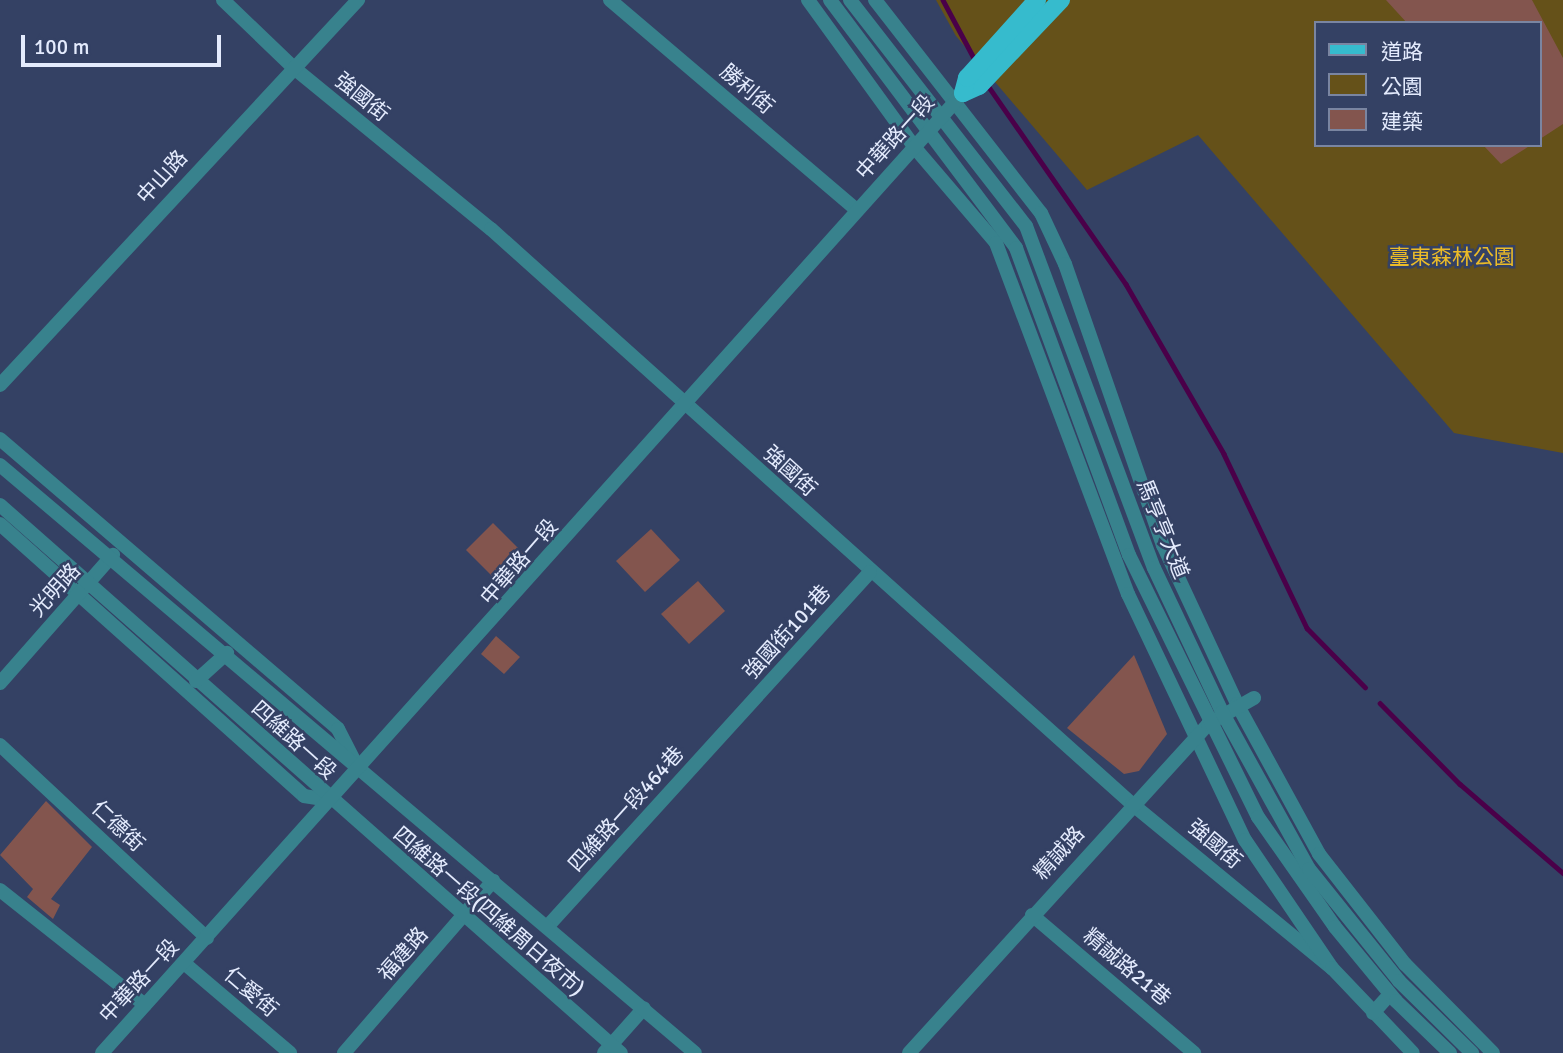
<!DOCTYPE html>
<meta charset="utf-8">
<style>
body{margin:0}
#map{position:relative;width:1563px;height:1053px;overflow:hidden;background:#344164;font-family:Signika,"Noto Sans TC",sans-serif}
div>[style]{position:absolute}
.green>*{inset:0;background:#655119}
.stream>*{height:4.5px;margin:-2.25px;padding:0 2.25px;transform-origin:2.25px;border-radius:2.25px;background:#4a0049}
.building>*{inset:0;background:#83554e}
.minor>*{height:14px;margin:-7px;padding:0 7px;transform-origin:7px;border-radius:7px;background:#38828d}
.tertiary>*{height:14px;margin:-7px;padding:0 7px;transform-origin:7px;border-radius:7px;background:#38828d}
.primary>*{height:18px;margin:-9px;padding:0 9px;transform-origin:9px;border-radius:9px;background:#36bbcd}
span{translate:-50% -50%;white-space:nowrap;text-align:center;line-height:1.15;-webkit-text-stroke:5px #344164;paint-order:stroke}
.street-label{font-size:21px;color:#e4ebfd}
.park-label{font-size:21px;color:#ebbb28}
.legend{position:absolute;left:1314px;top:21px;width:228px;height:126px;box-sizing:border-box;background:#344164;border:2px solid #7a85a1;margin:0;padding:9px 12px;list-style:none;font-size:21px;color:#e4ebfd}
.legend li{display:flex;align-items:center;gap:14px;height:35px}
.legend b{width:35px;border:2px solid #7a85a1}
.scale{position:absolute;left:21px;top:35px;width:200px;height:32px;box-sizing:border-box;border:4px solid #e4ebfd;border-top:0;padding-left:9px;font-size:21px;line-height:24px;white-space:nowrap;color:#e4ebfd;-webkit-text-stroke:5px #344164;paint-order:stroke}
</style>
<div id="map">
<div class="green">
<i style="clip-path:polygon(evenodd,936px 0,1563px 0,1563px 453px,1454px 433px,1198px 135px,1087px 190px,956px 36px,936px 0,1316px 23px,1540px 23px,1540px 145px,1316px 145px,1316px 23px)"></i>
</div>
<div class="stream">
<i style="left:943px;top:0;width:66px;rotate:61.9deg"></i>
<i style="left:989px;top:87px;width:240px;rotate:55.2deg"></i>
<i style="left:1126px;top:284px;width:196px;rotate:60deg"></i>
<i style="left:1224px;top:454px;width:193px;rotate:64.5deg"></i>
<i style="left:1307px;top:628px;width:83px;rotate:45.5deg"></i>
<i style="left:1380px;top:703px;width:114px;rotate:45.4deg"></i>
<i style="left:1460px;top:784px;width:136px;rotate:40.8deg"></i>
</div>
<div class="building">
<i style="clip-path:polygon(1386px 0,1532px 0,1563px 58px,1563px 124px,1540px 139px,1540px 23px,1407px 23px)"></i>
<i style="clip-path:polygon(1483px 145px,1531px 145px,1501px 164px)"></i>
<i style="clip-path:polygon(493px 523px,525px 555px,498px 582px,466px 550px)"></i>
<i style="clip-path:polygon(651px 529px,680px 560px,645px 592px,616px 561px)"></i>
<i style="clip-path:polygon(698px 581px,725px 611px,689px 644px,661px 614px)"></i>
<i style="clip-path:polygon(496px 636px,520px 657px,504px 674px,481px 654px)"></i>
<i style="clip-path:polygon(1134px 655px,1167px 734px,1139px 771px,1124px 774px,1067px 728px)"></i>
<i style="clip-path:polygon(46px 801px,92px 847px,51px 899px,60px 905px,53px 919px,27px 897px,33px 889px,0 855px)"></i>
</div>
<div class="minor">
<i style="left:223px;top:0;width:98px;rotate:43.8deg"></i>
<i style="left:294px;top:68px;width:254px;rotate:39.3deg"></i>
<i style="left:491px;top:229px;width:861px;rotate:41.89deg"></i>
<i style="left:1132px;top:804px;width:259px;rotate:39.4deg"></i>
<i style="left:610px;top:0;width:324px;rotate:40.4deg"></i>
<i style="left:808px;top:0;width:183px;rotate:54.1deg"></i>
<i style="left:915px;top:148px;width:125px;rotate:49.5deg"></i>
<i style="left:996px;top:243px;width:375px;rotate:69.4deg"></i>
<i style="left:1128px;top:594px;width:272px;rotate:64.6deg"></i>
<i style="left:1245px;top:840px;width:155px;rotate:55.8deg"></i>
<i style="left:1332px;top:968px;width:117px;rotate:46.4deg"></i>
<i style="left:875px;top:0;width:270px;rotate:52.1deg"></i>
<i style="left:1041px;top:213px;width:56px;rotate:64.8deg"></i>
<i style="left:1065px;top:264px;width:298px;rotate:70.8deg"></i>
<i style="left:1163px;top:545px;width:175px;rotate:65deg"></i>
<i style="left:1237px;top:704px;width:171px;rotate:61.3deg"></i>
<i style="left:1319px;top:854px;width:140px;rotate:52deg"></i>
<i style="left:1405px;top:964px;width:125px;rotate:45.3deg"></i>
<i style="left:0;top:385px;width:526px;rotate:-47.08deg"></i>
<i style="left:0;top:439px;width:445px;rotate:40.6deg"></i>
<i style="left:338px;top:729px;width:42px;rotate:62.8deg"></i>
<i style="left:0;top:524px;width:408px;rotate:41.8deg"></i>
<i style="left:304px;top:796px;width:26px;rotate:9deg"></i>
<i style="left:0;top:683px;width:171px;rotate:-48.6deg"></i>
<i style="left:0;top:745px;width:283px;rotate:43deg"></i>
<i style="left:0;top:890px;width:185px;rotate:38.4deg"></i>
<i style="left:1032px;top:915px;width:213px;rotate:40.4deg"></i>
<i style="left:547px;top:927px;width:480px;rotate:-47.7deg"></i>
<i style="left:184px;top:963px;width:139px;rotate:40.3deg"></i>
<i style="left:1373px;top:1013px;width:25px;rotate:-48deg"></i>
<i style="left:344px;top:1053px;width:228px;rotate:-49.1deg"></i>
<i style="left:604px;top:1053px;width:60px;rotate:-48.4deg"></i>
<i style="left:909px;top:1053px;width:445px;rotate:-47.7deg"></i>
<i style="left:1208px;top:724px;width:53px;rotate:-29.5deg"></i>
</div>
<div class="tertiary">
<i style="left:830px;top:0;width:310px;rotate:53.1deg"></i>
<i style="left:1016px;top:248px;width:327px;rotate:69.8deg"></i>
<i style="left:1129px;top:555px;width:292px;rotate:63.8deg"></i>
<i style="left:1258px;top:817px;width:134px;rotate:55deg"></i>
<i style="left:1335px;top:927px;width:96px;rotate:50.5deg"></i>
<i style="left:1396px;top:1001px;width:75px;rotate:43.9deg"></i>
<i style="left:850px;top:0;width:286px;rotate:52.1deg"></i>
<i style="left:1026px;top:226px;width:365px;rotate:69.5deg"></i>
<i style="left:1154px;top:568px;width:159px;rotate:64.7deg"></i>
<i style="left:1222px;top:712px;width:179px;rotate:61deg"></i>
<i style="left:1309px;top:869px;width:144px;rotate:51.2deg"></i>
<i style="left:1399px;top:981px;width:103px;rotate:44.6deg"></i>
<i style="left:0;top:465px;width:910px;rotate:40.23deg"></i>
<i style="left:0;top:505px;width:828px;rotate:41.43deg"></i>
<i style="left:196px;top:681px;width:42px;rotate:-42.1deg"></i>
<i style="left:102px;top:1053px;width:1290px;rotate:-48.11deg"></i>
</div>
<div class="primary">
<i style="left:963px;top:93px;width:17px;rotate:-24deg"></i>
<i style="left:979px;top:86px;width:119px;rotate:-46.4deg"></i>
<i style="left:963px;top:93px;width:16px;rotate:-75deg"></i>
<i style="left:967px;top:78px;width:105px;rotate:-48.1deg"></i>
</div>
<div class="street-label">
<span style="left:747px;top:89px;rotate:41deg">勝利街</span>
<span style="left:362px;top:97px;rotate:39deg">強國街</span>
<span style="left:895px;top:137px;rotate:-48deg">中華路一段</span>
<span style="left:162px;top:177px;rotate:-48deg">中山路</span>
<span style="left:790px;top:471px;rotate:42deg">強國街</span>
<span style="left:1163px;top:529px;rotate:68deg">馬亨亨大道</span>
<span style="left:519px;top:562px;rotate:-49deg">中華路一段</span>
<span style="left:55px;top:590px;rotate:-48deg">光明路</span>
<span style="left:787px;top:632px;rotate:-48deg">強國街101巷</span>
<span style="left:294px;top:740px;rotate:42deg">四維路一段</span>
<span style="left:626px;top:809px;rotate:-48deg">四維路一段464巷</span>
<span style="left:118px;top:826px;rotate:43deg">仁德街</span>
<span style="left:1215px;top:844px;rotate:40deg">強國街</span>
<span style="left:1059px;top:853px;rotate:-48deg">精誠路</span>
<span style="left:489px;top:911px;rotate:41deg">四維路一段(四維周日夜市)</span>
<span style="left:403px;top:954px;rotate:-49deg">福建路</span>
<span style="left:1127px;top:967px;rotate:40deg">精誠路21巷</span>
<span style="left:139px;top:981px;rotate:-47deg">中華路一段</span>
<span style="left:251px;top:992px;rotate:41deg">仁愛街</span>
</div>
<div class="park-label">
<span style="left:1452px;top:257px">臺東森林公園</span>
</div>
<ul class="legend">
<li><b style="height:9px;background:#36bbcd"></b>道路</li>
<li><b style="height:19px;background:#655119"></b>公園</li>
<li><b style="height:19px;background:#83554e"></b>建築</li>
</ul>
<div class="scale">100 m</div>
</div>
